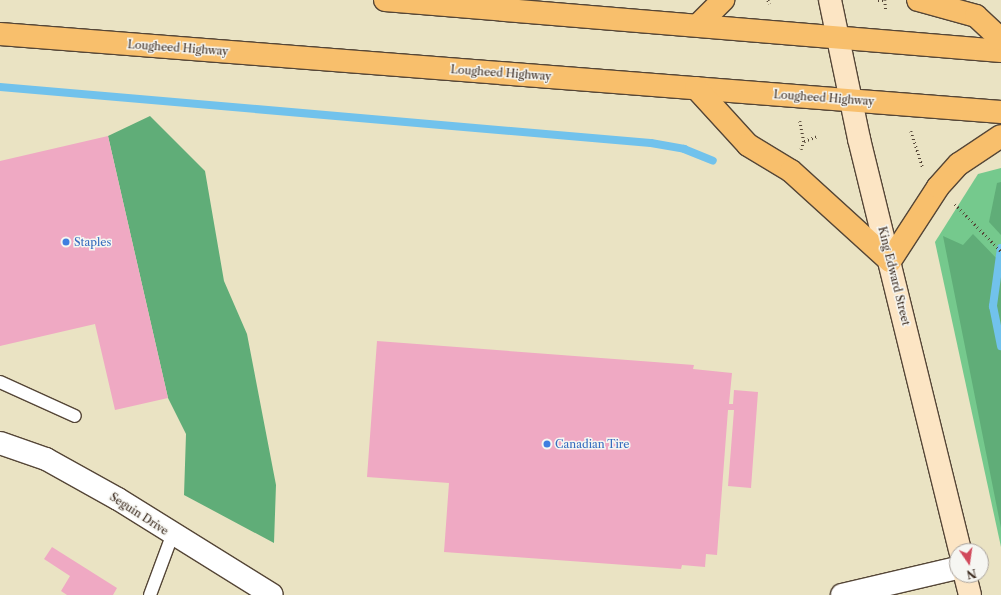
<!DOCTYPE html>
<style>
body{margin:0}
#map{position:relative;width:1001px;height:595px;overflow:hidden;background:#eae3c3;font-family:"Libre Caslon Text",serif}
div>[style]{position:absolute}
.green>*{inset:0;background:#75c98d}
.forest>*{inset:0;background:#60ad78}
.stream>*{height:8px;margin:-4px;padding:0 4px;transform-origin:4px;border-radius:4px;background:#71c2ec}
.building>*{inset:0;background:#efa9c3}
.path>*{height:2.5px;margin-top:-1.25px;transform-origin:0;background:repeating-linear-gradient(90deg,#554637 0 1px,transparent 0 4px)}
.roads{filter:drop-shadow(1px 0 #554637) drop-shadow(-1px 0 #554637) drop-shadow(0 1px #554637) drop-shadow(0 -1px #554637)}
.service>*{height:12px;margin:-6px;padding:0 6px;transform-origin:6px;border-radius:6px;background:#fff}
.minor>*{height:22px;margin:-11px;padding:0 11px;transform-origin:11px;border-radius:11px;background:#fff}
.secondary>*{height:22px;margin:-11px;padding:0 11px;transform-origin:11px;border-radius:11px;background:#fce5c4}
.primary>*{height:22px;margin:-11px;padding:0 11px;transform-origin:11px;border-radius:11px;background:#f8bf6c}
.dots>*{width:11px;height:11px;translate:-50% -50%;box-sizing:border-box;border:2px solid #f6f6f2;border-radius:50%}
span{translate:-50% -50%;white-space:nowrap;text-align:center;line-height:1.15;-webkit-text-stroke:3px #f6f6f2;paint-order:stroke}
.street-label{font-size:11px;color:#3b2a1e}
.shop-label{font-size:11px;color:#366cbe}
.left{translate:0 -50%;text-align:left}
.north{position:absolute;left:949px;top:543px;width:40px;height:40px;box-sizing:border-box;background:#f6f6f2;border:1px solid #aba49d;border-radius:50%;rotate:167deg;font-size:11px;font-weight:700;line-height:16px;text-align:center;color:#3b2a1e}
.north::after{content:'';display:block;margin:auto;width:14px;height:18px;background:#d1495b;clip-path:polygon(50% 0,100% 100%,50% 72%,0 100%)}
</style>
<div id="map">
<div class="green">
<i style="clip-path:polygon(1001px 168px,1001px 547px,935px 242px,978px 174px)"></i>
</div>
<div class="forest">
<i style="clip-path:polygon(150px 116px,205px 171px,224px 281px,247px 334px,276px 485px,274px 543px,184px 495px,186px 434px,168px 398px,108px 136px)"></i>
<i style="clip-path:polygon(1001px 182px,1001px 235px,989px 222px,997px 183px)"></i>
<i style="clip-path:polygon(973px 234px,1001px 263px,1001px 528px,943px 236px,963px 245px)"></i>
</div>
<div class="stream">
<i style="left:0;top:87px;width:653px;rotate:4.92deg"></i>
<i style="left:651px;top:143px;width:34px;rotate:10deg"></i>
<i style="left:684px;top:149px;width:31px;rotate:22deg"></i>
<i style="left:1001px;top:248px;width:59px;rotate:97.9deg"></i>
<i style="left:993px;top:306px;width:41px;rotate:78.7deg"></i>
</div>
<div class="building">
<i style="clip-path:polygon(108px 136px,168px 398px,115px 410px,95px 324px,0 346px,0 161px)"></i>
<i style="clip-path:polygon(377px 341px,694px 365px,693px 369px,732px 373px,729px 404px,733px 404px,734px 390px,758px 392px,751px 488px,728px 486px,734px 410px,728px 410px,717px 555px,706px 554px,705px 567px,682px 565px,681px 569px,444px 552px,449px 483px,367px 477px)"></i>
<i style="clip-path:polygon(52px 547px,117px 588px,113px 595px,67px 595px,61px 591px,70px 576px,44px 559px)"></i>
</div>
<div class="path">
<i style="left:768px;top:0;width:4px;rotate:63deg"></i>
<i style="left:885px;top:0;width:11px;rotate:85deg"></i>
<i style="left:878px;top:1px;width:6px"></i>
<i style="left:800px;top:121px;width:20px;rotate:79deg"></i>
<i style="left:804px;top:141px;width:9px;rotate:108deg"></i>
<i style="left:911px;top:131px;width:39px;rotate:72deg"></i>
<i style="left:804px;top:141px;width:15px;rotate:-20deg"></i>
<i style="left:955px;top:204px;width:66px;rotate:45.6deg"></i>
</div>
<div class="roads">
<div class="service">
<i style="left:0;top:382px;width:82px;rotate:24.4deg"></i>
<i style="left:150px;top:595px;width:63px;rotate:-69.6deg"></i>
</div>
<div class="minor">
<i style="left:0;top:443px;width:49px;rotate:19.2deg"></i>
<i style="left:46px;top:459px;width:82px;rotate:29.1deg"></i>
<i style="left:118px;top:499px;width:181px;rotate:31.9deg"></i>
<i style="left:842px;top:595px;width:118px;rotate:-13.2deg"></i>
</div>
<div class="secondary">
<i style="left:830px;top:0;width:142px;rotate:78.2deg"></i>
<i style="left:859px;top:139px;width:424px;rotate:76.2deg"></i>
<i style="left:965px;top:575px;width:21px;rotate:76deg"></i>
</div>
<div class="primary">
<i style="left:385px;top:0;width:618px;rotate:4.73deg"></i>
<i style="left:918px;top:0;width:60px;rotate:15.4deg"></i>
<i style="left:976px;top:16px;width:34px;rotate:43deg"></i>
<i style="left:700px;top:23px;width:33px;rotate:-45deg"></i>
<i style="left:0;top:34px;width:1004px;rotate:4.46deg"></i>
<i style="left:696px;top:88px;width:77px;rotate:47.6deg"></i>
<i style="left:748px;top:145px;width:50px;rotate:31.2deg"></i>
<i style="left:791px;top:171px;width:134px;rotate:42.3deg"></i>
<i style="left:890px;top:261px;width:88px;rotate:-57deg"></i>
<i style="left:938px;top:187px;width:31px;rotate:-48deg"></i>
<i style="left:959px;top:164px;width:50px;rotate:-33.7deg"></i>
</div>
</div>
<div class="dots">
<i style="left:66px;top:242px;background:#3f7fe0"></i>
<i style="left:547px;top:444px;background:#3f7fe0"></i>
</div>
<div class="street-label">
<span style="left:178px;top:48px;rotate:4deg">Lougheed Highway</span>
<span style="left:501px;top:73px;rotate:4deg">Lougheed Highway</span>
<span style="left:824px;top:98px;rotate:4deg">Lougheed Highway</span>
<span style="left:894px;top:276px;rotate:76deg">King Edward Street</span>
<span style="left:139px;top:514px;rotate:33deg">Seguin Drive</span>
</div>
<div class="shop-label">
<span class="left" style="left:74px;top:242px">Staples</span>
<span class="left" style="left:555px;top:444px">Canadian Tire</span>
</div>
<div class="north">N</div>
</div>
